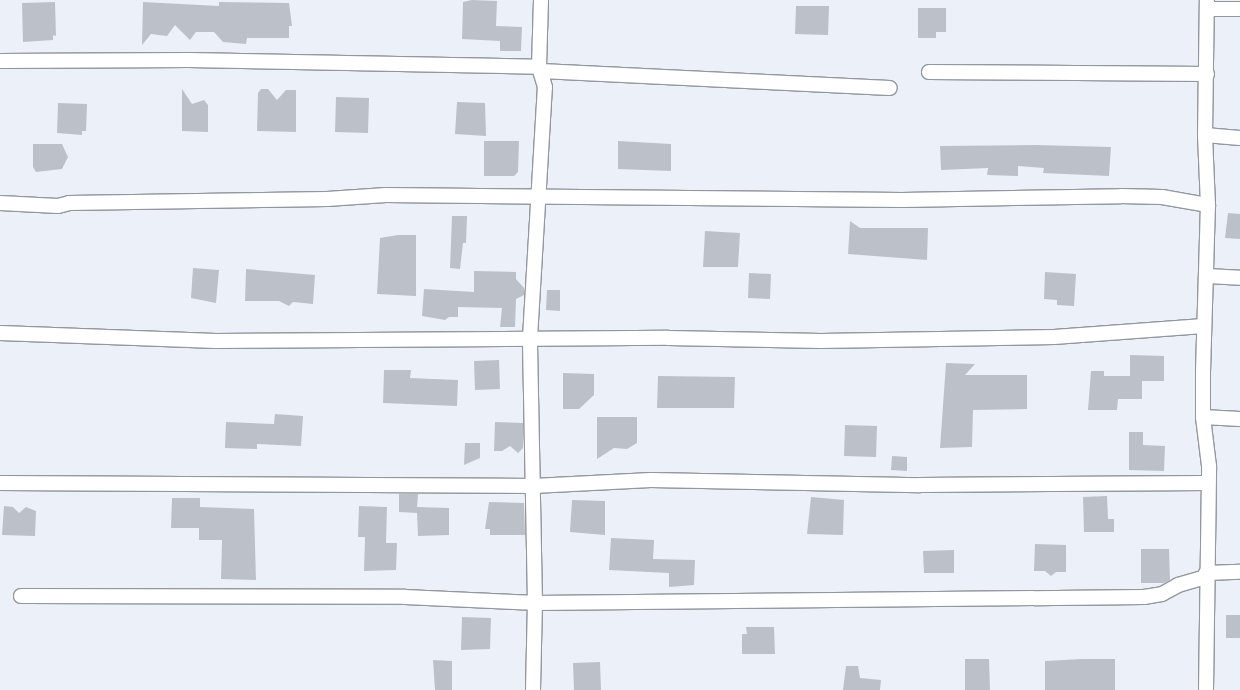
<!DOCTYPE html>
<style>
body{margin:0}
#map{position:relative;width:1240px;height:690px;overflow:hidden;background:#ecf1f9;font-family:"Sofia Sans Condensed",sans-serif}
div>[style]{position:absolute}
.building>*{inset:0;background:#bcc1c9}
.roads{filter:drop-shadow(1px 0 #93979e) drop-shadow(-1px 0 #93979e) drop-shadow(0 1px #93979e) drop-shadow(0 -1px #93979e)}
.minor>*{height:14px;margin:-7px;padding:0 7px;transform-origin:7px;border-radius:7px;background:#fff}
span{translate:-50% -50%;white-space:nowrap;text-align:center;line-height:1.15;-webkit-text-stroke:5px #fefefe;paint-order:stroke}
</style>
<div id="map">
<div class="building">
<i style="clip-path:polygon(472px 0,497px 1px,496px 26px,522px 27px,521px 51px,500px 51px,500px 41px,462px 39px,463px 2px)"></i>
<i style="clip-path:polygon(55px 2px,56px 36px,53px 35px,53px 40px,23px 42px,22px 3px)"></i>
<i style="clip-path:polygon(143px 2px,219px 6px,219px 2px,289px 3px,292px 26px,289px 26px,289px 38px,247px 38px,246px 44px,223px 42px,214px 32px,196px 32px,190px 40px,175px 25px,167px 36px,151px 34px,142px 45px)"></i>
<i style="clip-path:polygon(796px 6px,829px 6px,828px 35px,795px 34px)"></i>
<i style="clip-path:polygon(918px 8px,946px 8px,946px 32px,936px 32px,936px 38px,918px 38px)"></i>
<i style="clip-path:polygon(182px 89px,192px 104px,204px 100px,208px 105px,208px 132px,182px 131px)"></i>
<i style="clip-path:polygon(261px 89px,268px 89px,277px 100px,286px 90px,296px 90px,296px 132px,257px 131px,258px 93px)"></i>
<i style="clip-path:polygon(336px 97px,369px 98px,368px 133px,335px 132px)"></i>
<i style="clip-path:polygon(457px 102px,485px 103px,486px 136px,455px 134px)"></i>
<i style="clip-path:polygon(58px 103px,87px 104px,86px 131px,82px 131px,82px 135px,57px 133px)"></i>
<i style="clip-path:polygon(484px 141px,519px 141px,518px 172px,514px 176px,484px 176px)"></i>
<i style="clip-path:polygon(618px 141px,671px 144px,671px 171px,618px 169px)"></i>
<i style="clip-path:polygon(33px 144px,62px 144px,68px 157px,62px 169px,36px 172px,33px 167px)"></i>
<i style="clip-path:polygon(1036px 145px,1111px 147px,1109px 176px,1043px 173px,1044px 168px,1018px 166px,1018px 176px,987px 175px,988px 168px,941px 170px,940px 146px)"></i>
<i style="clip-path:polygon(1228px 213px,1240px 214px,1240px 239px,1225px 238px)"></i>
<i style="clip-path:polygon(452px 216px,467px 216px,466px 243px,463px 243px,460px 269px,450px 268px)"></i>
<i style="clip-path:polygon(850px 221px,860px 228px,928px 228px,927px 260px,848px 254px)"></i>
<i style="clip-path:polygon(705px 231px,740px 233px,738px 267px,703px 267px)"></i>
<i style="clip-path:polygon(398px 235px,416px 235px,416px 296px,377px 294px,380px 238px)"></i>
<i style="clip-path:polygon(193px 268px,219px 270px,216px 303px,191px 298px)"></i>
<i style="clip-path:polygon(246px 269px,315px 275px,313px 304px,293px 302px,289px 306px,279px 301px,245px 301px)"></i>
<i style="clip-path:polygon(474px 271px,516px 272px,516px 279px,524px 288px,524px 295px,516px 299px,515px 327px,500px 327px,502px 308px,458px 307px,458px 317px,449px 317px,445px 320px,422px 316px,424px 289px,474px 292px)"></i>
<i style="clip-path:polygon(1045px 272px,1076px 274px,1074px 306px,1057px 305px,1057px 300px,1044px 299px)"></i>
<i style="clip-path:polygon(749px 273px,771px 274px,770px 299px,748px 298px)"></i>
<i style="clip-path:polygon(547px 290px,560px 290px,560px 311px,546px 310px)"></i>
<i style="clip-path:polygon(1130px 355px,1164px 356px,1164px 381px,1142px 381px,1142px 399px,1118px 399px,1117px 410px,1088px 410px,1091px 371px,1104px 371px,1104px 376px,1130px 376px)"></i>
<i style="clip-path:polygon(499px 360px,500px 389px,475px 390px,474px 361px)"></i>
<i style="clip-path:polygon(946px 363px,975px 364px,965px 375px,1027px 375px,1027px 409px,973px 410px,972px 447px,940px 448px)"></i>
<i style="clip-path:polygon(384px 370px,411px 370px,410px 378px,458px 380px,457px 406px,383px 403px)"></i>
<i style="clip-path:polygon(563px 373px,594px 374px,594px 395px,579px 409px,563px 409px)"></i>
<i style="clip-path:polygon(658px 376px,735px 377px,734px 408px,657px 408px)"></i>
<i style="clip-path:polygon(275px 414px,303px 416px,301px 446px,257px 444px,257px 449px,225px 448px,226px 422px,274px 424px)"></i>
<i style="clip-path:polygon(597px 417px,637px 417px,637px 443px,627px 449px,614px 448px,597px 459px)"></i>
<i style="clip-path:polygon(495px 422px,523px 423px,523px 448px,518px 453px,510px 446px,502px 451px,494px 451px)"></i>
<i style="clip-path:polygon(845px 425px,877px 426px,876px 457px,844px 456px)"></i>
<i style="clip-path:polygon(1129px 432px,1143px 432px,1143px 445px,1165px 446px,1164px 471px,1129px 470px)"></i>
<i style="clip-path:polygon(465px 443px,480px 443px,480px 458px,464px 465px)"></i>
<i style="clip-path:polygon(892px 456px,907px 457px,907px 471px,891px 470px)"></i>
<i style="clip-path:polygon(399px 494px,418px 494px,417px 507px,449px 508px,449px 535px,418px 536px,417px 513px,399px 512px)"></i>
<i style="clip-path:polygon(1107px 496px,1108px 519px,1114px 519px,1114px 532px,1084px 532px,1083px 497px)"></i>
<i style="clip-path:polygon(811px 497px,844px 500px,843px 535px,807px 534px)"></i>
<i style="clip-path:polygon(172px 498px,200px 498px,200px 507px,254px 509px,256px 580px,221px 579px,222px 540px,199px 540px,199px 528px,171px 528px)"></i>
<i style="clip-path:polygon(572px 500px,605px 501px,605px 535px,570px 532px)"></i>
<i style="clip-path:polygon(489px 502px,524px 503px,525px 535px,490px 535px,490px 529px,485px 529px)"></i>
<i style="clip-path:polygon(4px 506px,13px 507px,19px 513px,26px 507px,36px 511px,35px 536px,2px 535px)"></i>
<i style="clip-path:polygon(359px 506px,387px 507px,386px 543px,397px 543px,396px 570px,364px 571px,365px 537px,358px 537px)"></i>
<i style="clip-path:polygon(611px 538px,654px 540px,653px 559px,695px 560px,694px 585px,669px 587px,669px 573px,609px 570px)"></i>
<i style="clip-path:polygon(1035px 544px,1066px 545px,1066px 572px,1056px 572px,1051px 576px,1045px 571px,1034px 571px)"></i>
<i style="clip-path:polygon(1141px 549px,1169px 549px,1170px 580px,1164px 583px,1141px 583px)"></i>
<i style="clip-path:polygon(954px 550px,954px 573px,924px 573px,923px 551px)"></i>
<i style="clip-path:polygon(1226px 615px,1240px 615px,1240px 638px,1226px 638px)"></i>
<i style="clip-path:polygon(462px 617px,491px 618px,490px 649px,461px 650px)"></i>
<i style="clip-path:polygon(746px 627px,774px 627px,775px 654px,742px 654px,742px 634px,747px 634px)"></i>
<i style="clip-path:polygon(965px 659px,989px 659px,990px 690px,965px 690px)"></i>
<i style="clip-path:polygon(1082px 659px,1115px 659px,1115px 690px,1045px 690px,1045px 661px)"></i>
<i style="clip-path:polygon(433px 660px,452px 661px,452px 690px,435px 690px)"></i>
<i style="clip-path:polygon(600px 662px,601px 690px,574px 690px,573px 663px)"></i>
<i style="clip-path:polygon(846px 666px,858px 666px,860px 678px,881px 680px,880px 690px,843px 690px)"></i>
</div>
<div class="roads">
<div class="minor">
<i style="left:1207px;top:9px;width:33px"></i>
<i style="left:0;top:61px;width:189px;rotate:-0.3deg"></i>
<i style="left:189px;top:60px;width:350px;rotate:1.1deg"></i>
<i style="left:541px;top:71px;width:349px;rotate:2.8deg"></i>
<i style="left:929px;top:72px;width:278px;rotate:0.4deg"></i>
<i style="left:1205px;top:135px;width:35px;rotate:5deg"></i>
<i style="left:0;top:203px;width:58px;rotate:3deg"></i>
<i style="left:58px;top:206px;width:11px;rotate:-15deg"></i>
<i style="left:69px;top:203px;width:258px;rotate:-0.9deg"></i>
<i style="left:327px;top:199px;width:59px;rotate:-3.9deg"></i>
<i style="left:386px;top:195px;width:516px;rotate:0.56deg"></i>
<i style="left:902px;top:200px;width:219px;rotate:-1deg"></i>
<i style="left:1121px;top:196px;width:41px;rotate:1.4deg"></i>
<i style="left:1162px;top:197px;width:47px;rotate:9.9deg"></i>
<i style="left:1207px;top:276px;width:33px;rotate:3deg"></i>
<i style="left:0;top:333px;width:216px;rotate:2.1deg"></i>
<i style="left:216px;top:341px;width:452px;rotate:-0.4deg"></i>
<i style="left:668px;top:338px;width:153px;rotate:1.1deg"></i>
<i style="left:821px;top:341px;width:233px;rotate:-1deg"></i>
<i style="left:1054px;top:337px;width:150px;rotate:-4.2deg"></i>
<i style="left:1203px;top:417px;width:37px;rotate:3deg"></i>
<i style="left:0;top:483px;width:533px;rotate:0.32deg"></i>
<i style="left:533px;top:486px;width:118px;rotate:-2.9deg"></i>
<i style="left:651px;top:480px;width:269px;rotate:1.1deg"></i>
<i style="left:920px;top:485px;width:288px;rotate:-0.4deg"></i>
<i style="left:1206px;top:573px;width:34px;rotate:-2deg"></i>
<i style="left:21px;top:596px;width:384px;rotate:0.1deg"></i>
<i style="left:405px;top:597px;width:130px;rotate:2.6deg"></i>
<i style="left:535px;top:603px;width:609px;rotate:-0.56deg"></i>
<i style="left:1144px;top:597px;width:18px;rotate:-9deg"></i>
<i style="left:1162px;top:594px;width:18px;rotate:-29deg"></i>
<i style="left:1178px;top:585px;width:29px;rotate:-16deg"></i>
<i style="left:533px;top:690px;width:87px;rotate:-88.7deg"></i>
<i style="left:535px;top:603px;width:265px;rotate:-91.1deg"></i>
<i style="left:530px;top:338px;width:251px;rotate:-86.6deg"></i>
<i style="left:545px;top:87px;width:21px;rotate:-107deg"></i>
<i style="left:539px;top:67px;width:67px;rotate:-88.3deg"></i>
<i style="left:1206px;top:690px;width:224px;rotate:-89.2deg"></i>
<i style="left:1209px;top:466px;width:49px;rotate:-97deg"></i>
<i style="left:1203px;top:417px;width:45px;rotate:-90deg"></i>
<i style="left:1203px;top:372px;width:167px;rotate:-88.3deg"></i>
<i style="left:1208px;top:205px;width:70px;rotate:-92.5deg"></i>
<i style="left:1205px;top:135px;width:135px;rotate:-89.2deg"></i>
</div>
</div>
</div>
